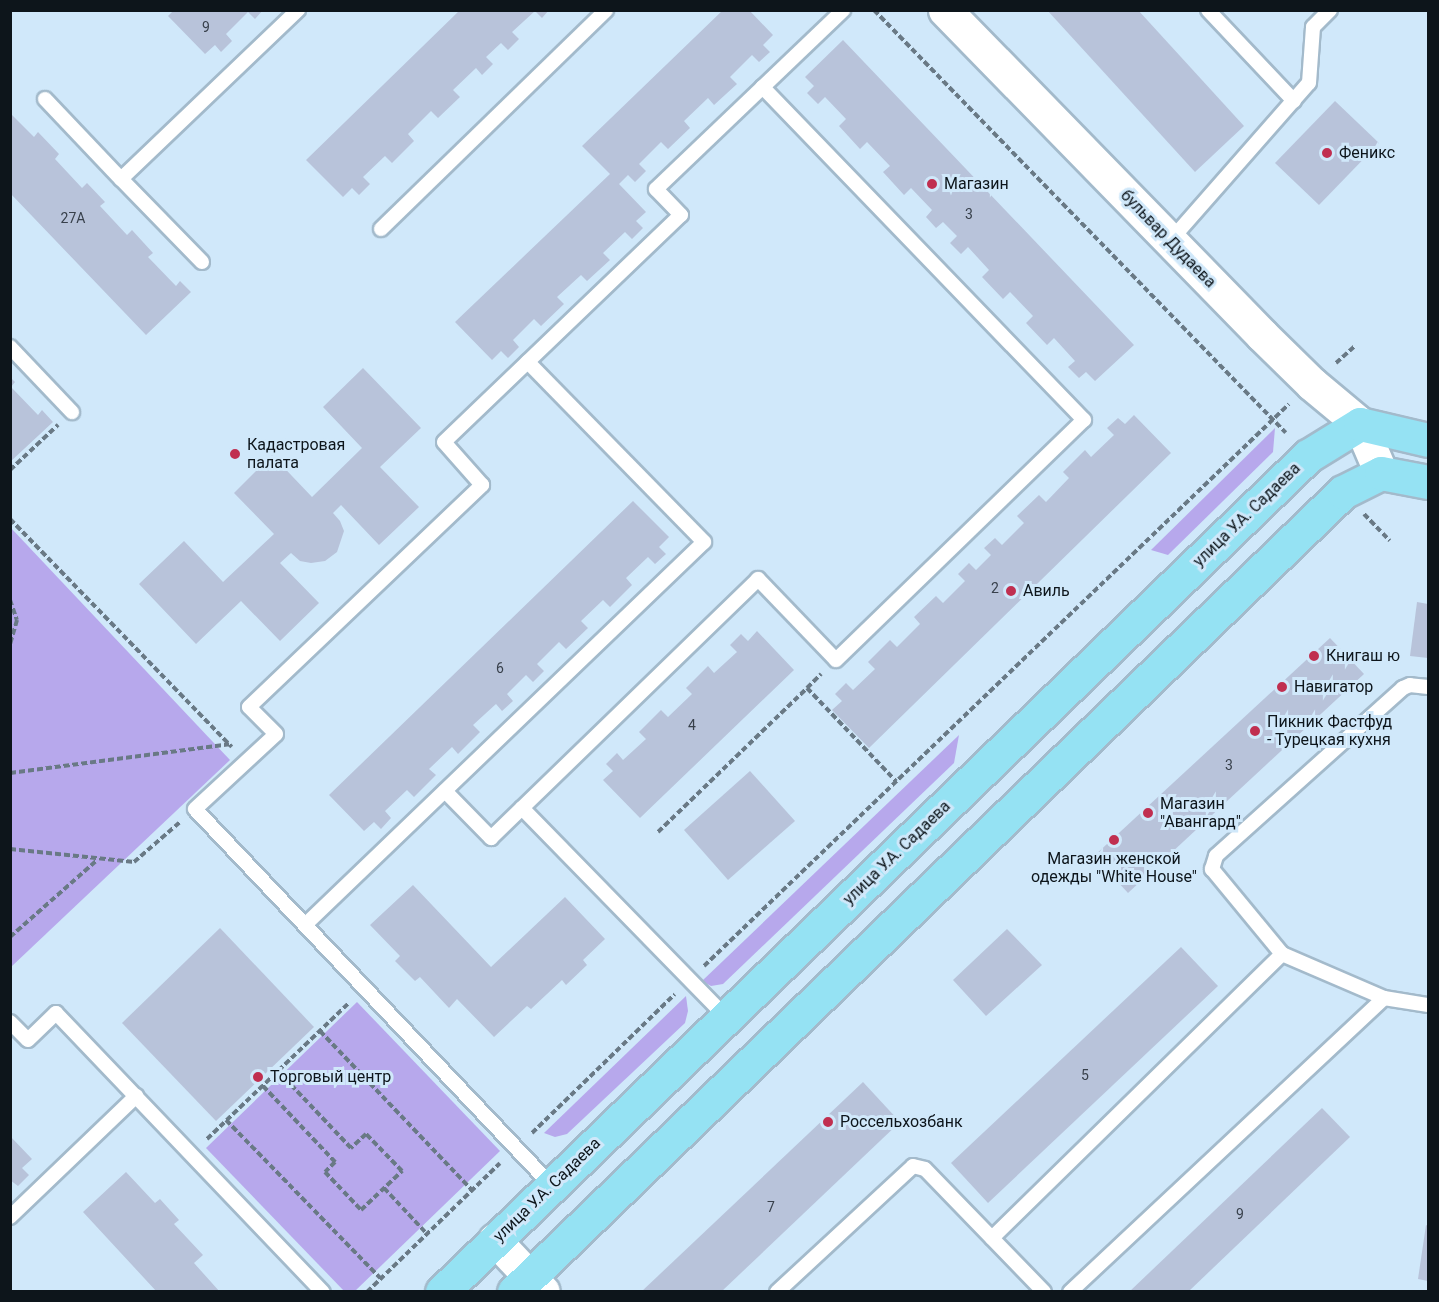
<!DOCTYPE html>
<meta charset="utf-8">
<style>
body{margin:0}
#map{position:relative;width:1439px;height:1302px;overflow:hidden;background:#d0e8fa;font-family:Roboto,sans-serif}
div>[style]{position:absolute}
.green>*{inset:0;background:#b7a8ec}
.building>*{inset:0;background:#b8c3da}
.path>*{height:4px;margin-top:-2px;transform-origin:0;background:repeating-linear-gradient(90deg,#697985 0 6px,transparent 0 9px)}
.roads{filter:drop-shadow(2px 0 #a3bacb) drop-shadow(-2px 0 #a3bacb) drop-shadow(0 2px #a3bacb) drop-shadow(0 -2px #a3bacb)}
.service>*{height:14px;margin:-7px;padding:0 7px;transform-origin:7px;border-radius:7px;background:#fff}
.tertiary>*{height:32px;margin:-16px;padding:0 16px;transform-origin:16px;border-radius:16px;background:#fff}
.secondary>*{height:33px;margin:-16.5px;padding:0 16.5px;transform-origin:16.5px;border-radius:16.5px;background:#fff}
.primary>*{height:33px;margin:-16.5px;padding:0 16.5px;transform-origin:16.5px;border-radius:16.5px;background:#95e2f3}
.dots>*{width:16px;height:16px;translate:-50% -50%;box-sizing:border-box;border:3px solid #d0e8fa;border-radius:50%}
span{translate:-50% -50%;white-space:nowrap;text-align:center;line-height:1.15;-webkit-text-stroke:6px #d0e8fa;paint-order:stroke}
.number-label{font-size:14px;color:#38404b}
.number-label span{-webkit-text-stroke-width:0}
.poi-label{font-size:16px;color:#0d151b}
.left{translate:0 -50%;text-align:left}
.street-label{font-size:16px;color:#0d151b}
.frame{position:absolute;inset:0;border:12px solid #0d151b;pointer-events:none}
</style>
<div id="map">
<div class="green">
<i style="clip-path:polygon(1275px 428px,1273px 452px,1168px 555px,1151px 550px)"></i>
<i style="clip-path:polygon(11px 528px,230px 760px,11px 967px)"></i>
<i style="clip-path:polygon(959px 735px,954px 763px,723px 984px,711px 986px,702px 981px)"></i>
<i style="clip-path:polygon(686px 996px,688px 1011px,685px 1023px,567px 1134px,555px 1137px,544px 1133px)"></i>
<i style="clip-path:polygon(357px 1002px,500px 1151px,355px 1291px,345px 1292px,206px 1148px)"></i>
</div>
<div class="building">
<i style="clip-path:polygon(174px 10px,263px 10px,255px 19px,248px 12px,226px 34px,232px 41px,221px 52px,215px 45px,205px 54px,168px 16px)"></i>
<i style="clip-path:polygon(460px 10px,549px 10px,542px 18px,535px 11px,512px 32px,519px 39px,508px 50px,501px 43px,486px 57px,493px 64px,482px 75px,476px 68px,453px 90px,460px 97px,438px 118px,431px 111px,408px 134px,414px 141px,392px 163px,385px 156px,363px 177px,370px 184px,359px 195px,352px 188px,343px 197px,306px 160px)"></i>
<i style="clip-path:polygon(723px 10px,749px 10px,773px 35px,763px 45px,770px 52px,759px 62px,752px 55px,730px 77px,737px 84px,714px 105px,708px 98px,684px 121px,690px 128px,668px 149px,661px 142px,639px 164px,646px 171px,635px 182px,628px 175px,619px 184px,646px 212px,636px 221px,643px 228px,632px 239px,625px 232px,603px 253px,610px 260px,587px 281px,581px 275px,557px 297px,564px 304px,541px 326px,534px 319px,513px 340px,519px 347px,508px 358px,501px 351px,492px 360px,455px 322px,610px 174px,582px 146px)"></i>
<i style="clip-path:polygon(1047px 10px,1138px 10px,1244px 126px,1195px 172px)"></i>
<i style="clip-path:polygon(843px 40px,1134px 345px,1095px 381px,1086px 372px,1079px 378px,1068px 367px,1075px 361px,1054px 338px,1047px 345px,1026px 323px,1033px 316px,1010px 292px,1003px 299px,982px 277px,989px 270px,968px 247px,961px 254px,950px 243px,957px 236px,943px 222px,936px 228px,926px 217px,932px 210px,911px 188px,904px 195px,883px 172px,890px 166px,867px 142px,860px 149px,839px 126px,846px 119px,825px 97px,818px 104px,807px 93px,814px 86px,805px 77px)"></i>
<i style="clip-path:polygon(1335px 101px,1379px 143px,1319px 205px,1275px 163px)"></i>
<i style="clip-path:polygon(10px 113px,34px 137px,38px 132px,59px 154px,55px 159px,82px 188px,87px 183px,105px 202px,100px 206px,127px 235px,132px 230px,153px 253px,148px 257px,176px 286px,180px 281px,191px 292px,146px 335px,10px 193px)"></i>
<i style="clip-path:polygon(363px 368px,421px 428px,380px 467px,419px 507px,379px 545px,341px 505px,333px 513px,340px 521px,344px 531px,337px 552px,325px 561px,311px 563px,300px 561px,291px 553px,280px 563px,319px 603px,280px 641px,241px 601px,196px 644px,139px 584px,184px 541px,223px 582px,274px 534px,234px 493px,272px 455px,312px 497px,362px 448px,323px 407px)"></i>
<i style="clip-path:polygon(10px 377px,15px 382px,11px 387px,38px 415px,42px 410px,53px 422px,10px 462px)"></i>
<i style="clip-path:polygon(1134px 415px,1171px 453px,869px 748px,832px 710px,842px 701px,835px 694px,846px 683px,853px 690px,875px 669px,868px 662px,890px 640px,897px 647px,920px 624px,914px 617px,936px 596px,943px 603px,965px 581px,958px 574px,969px 563px,976px 570px,991px 555px,984px 548px,995px 538px,1002px 545px,1024px 523px,1017px 516px,1039px 495px,1046px 502px,1069px 478px,1063px 472px,1085px 450px,1091px 457px,1114px 435px,1107px 428px,1118px 418px,1125px 424px)"></i>
<i style="clip-path:polygon(633px 501px,669px 537px,659px 547px,666px 554px,655px 564px,648px 557px,626px 578px,632px 585px,610px 607px,603px 600px,581px 621px,588px 628px,566px 649px,559px 642px,537px 664px,544px 671px,533px 682px,526px 675px,507px 694px,513px 701px,502px 711px,496px 704px,473px 725px,480px 732px,458px 754px,452px 747px,429px 769px,436px 775px,414px 797px,407px 790px,385px 811px,391px 818px,381px 829px,374px 822px,364px 831px,329px 795px)"></i>
<i style="clip-path:polygon(1417px 602px,1428px 604px,1428px 658px,1410px 656px)"></i>
<i style="clip-path:polygon(757px 631px,794px 670px,640px 818px,603px 780px,613px 771px,606px 764px,617px 753px,623px 760px,646px 739px,639px 732px,661px 710px,668px 717px,692px 694px,686px 688px,708px 666px,714px 673px,737px 652px,730px 645px,741px 634px,748px 641px)"></i>
<i style="clip-path:polygon(1330px 638px,1364px 674px,1128px 893px,1094px 856px)"></i>
<i style="clip-path:polygon(750px 771px,795px 821px,728px 880px,684px 830px)"></i>
<i style="clip-path:polygon(413px 885px,491px 967px,565px 897px,605px 939px,583px 960px,587px 965px,566px 985px,562px 980px,531px 1009px,527px 1006px,494px 1037px,457px 999px,449px 1008px,420px 977px,415px 981px,395px 961px,400px 956px,370px 925px)"></i>
<i style="clip-path:polygon(220px 928px,314px 1027px,216px 1121px,122px 1023px)"></i>
<i style="clip-path:polygon(1007px 929px,1042px 965px,986px 1016px,953px 980px)"></i>
<i style="clip-path:polygon(1181px 947px,1218px 986px,988px 1203px,951px 1163px)"></i>
<i style="clip-path:polygon(863px 1082px,900px 1122px,721px 1292px,641px 1292px)"></i>
<i style="clip-path:polygon(1322px 1108px,1350px 1137px,1188px 1292px,1129px 1292px)"></i>
<i style="clip-path:polygon(10px 1136px,32px 1159px,22px 1168px,29px 1175px,18px 1186px,10px 1180px)"></i>
<i style="clip-path:polygon(126px 1172px,155px 1203px,160px 1199px,179px 1220px,174px 1224px,203px 1255px,194px 1263px,220px 1292px,157px 1292px,83px 1212px)"></i>
<i style="clip-path:polygon(1426px 1225px,1428px 1226px,1428px 1281px,1418px 1279px)"></i>
</div>
<div class="path">
<i style="left:874px;top:10px;width:590px;rotate:45.75deg"></i>
<i style="left:1336px;top:363px;width:25px;rotate:-42deg"></i>
<i style="left:10px;top:470px;width:66px;rotate:-43.2deg"></i>
<i style="left:1364px;top:514px;width:37px;rotate:46deg"></i>
<i style="left:10px;top:519px;width:318px;rotate:45.8deg"></i>
<i style="left:10px;top:600px;width:21px;rotate:71deg"></i>
<i style="left:17px;top:620px;width:26px;rotate:106deg"></i>
<i style="left:807px;top:688px;width:20px;rotate:-45deg"></i>
<i style="left:10px;top:773px;width:221px;rotate:-7.5deg"></i>
<i style="left:658px;top:832px;width:207px;rotate:-44deg"></i>
<i style="left:807px;top:688px;width:129px;rotate:46.3deg"></i>
<i style="left:10px;top:849px;width:125px;rotate:6deg"></i>
<i style="left:134px;top:862px;width:61px;rotate:-41deg"></i>
<i style="left:10px;top:937px;width:116px;rotate:-41.5deg"></i>
<i style="left:704px;top:966px;width:811px;rotate:-43.85deg"></i>
<i style="left:320px;top:1031px;width:220px;rotate:46.3deg"></i>
<i style="left:263px;top:1086px;width:105px;rotate:46.5deg"></i>
<i style="left:335px;top:1162px;width:14px;rotate:135deg"></i>
<i style="left:325px;top:1172px;width:52px;rotate:46.5deg"></i>
<i style="left:361px;top:1210px;width:57px;rotate:-43.6deg"></i>
<i style="left:402px;top:1171px;width:52px;rotate:-134.2deg"></i>
<i style="left:366px;top:1134px;width:21px;rotate:137deg"></i>
<i style="left:351px;top:1148px;width:106px;rotate:-133.5deg"></i>
<i style="left:226px;top:1120px;width:221px;rotate:45.7deg"></i>
<i style="left:532px;top:1133px;width:199px;rotate:-44.2deg"></i>
<i style="left:207px;top:1139px;width:197px;rotate:-43.8deg"></i>
<i style="left:384px;top:1188px;width:63px;rotate:46.9deg"></i>
<i style="left:367px;top:1292px;width:185px;rotate:-44.1deg"></i>
</div>
<div class="roads">
<div class="service">
<i style="left:1208px;top:10px;width:125px;rotate:46.6deg"></i>
<i style="left:45px;top:99px;width:110px;rotate:46.5deg"></i>
<i style="left:381px;top:229px;width:314px;rotate:-44.2deg"></i>
<i style="left:1170px;top:241px;width:210px;rotate:-48.7deg"></i>
<i style="left:1309px;top:83px;width:56px;rotate:-85.9deg"></i>
<i style="left:1313px;top:27px;width:24px;rotate:-45deg"></i>
<i style="left:202px;top:262px;width:116px;rotate:-134.3deg"></i>
<i style="left:121px;top:179px;width:245px;rotate:-43.7deg"></i>
<i style="left:10px;top:347px;width:90px;rotate:46.4deg"></i>
<i style="left:1428px;top:687px;width:18px;rotate:-174deg"></i>
<i style="left:1410px;top:685px;width:8px;rotate:157deg"></i>
<i style="left:1403px;top:688px;width:251px;rotate:138.1deg"></i>
<i style="left:1216px;top:856px;width:14px;rotate:107deg"></i>
<i style="left:1212px;top:869px;width:110px;rotate:50.5deg"></i>
<i style="left:1282px;top:954px;width:111px;rotate:23.3deg"></i>
<i style="left:1384px;top:998px;width:45px;rotate:9deg"></i>
<i style="left:445px;top:791px;width:66px;rotate:45.6deg"></i>
<i style="left:491px;top:838px;width:43px;rotate:-44.1deg"></i>
<i style="left:522px;top:808px;width:292px;rotate:45.7deg"></i>
<i style="left:522px;top:808px;width:329px;rotate:-44.1deg"></i>
<i style="left:758px;top:579px;width:112px;rotate:46.1deg"></i>
<i style="left:836px;top:660px;width:345px;rotate:-44.1deg"></i>
<i style="left:1084px;top:420px;width:463px;rotate:-134deg"></i>
<i style="left:305px;top:925px;width:553px;rotate:-43.83deg"></i>
<i style="left:704px;top:542px;width:252px;rotate:-134.4deg"></i>
<i style="left:10px;top:1022px;width:25px;rotate:45deg"></i>
<i style="left:28px;top:1040px;width:39px;rotate:-44deg"></i>
<i style="left:56px;top:1013px;width:386px;rotate:46.3deg"></i>
<i style="left:552px;top:1186px;width:519px;rotate:-133.44deg"></i>
<i style="left:195px;top:809px;width:110px;rotate:-42.8deg"></i>
<i style="left:276px;top:734px;width:38px;rotate:-135deg"></i>
<i style="left:249px;top:707px;width:322px;rotate:-43.6deg"></i>
<i style="left:482px;top:485px;width:57px;rotate:-131.5deg"></i>
<i style="left:444px;top:442px;width:328px;rotate:-43.8deg"></i>
<i style="left:681px;top:215px;width:36px;rotate:-134deg"></i>
<i style="left:656px;top:189px;width:259px;rotate:-43.7deg"></i>
<i style="left:10px;top:1217px;width:175px;rotate:-43.8deg"></i>
<i style="left:992px;top:1238px;width:406px;rotate:-44.4deg"></i>
<i style="left:777px;top:1292px;width:185px;rotate:-42.8deg"></i>
<i style="left:913px;top:1166px;width:12px;rotate:14deg"></i>
<i style="left:925px;top:1169px;width:171px;rotate:45.9deg"></i>
<i style="left:1070px;top:1292px;width:430px;rotate:-43.1deg"></i>
</div>
<div class="tertiary">
<i style="left:495px;top:1240px;width:71px;rotate:46.7deg"></i>
</div>
<div class="secondary">
<i style="left:945px;top:10px;width:454px;rotate:45.7deg"></i>
<i style="left:1262px;top:335px;width:70px;rotate:44.4deg"></i>
<i style="left:1312px;top:384px;width:62px;rotate:39.8deg"></i>
<i style="left:1360px;top:424px;width:53px;rotate:66.8deg"></i>
</div>
<div class="primary">
<i style="left:442px;top:1292px;width:1204px;rotate:-43.99deg"></i>
<i style="left:1308px;top:456px;width:61px;rotate:-31.6deg"></i>
<i style="left:1360px;top:424px;width:70px;rotate:13.2deg"></i>
<i style="left:514px;top:1292px;width:1152px;rotate:-43.98deg"></i>
<i style="left:1343px;top:492px;width:42px;rotate:-26.6deg"></i>
<i style="left:1381px;top:473px;width:48px;rotate:10.8deg"></i>
</div>
</div>
<div class="dots">
<i style="left:1327px;top:153px;background:#c02f50"></i>
<i style="left:932px;top:184px;background:#c02f50"></i>
<i style="left:235px;top:454px;background:#c02f50"></i>
<i style="left:1011px;top:591px;background:#c02f50"></i>
<i style="left:1314px;top:656px;background:#c02f50"></i>
<i style="left:1282px;top:687px;background:#c02f50"></i>
<i style="left:1255px;top:731px;background:#c02f50"></i>
<i style="left:1148px;top:813px;background:#c02f50"></i>
<i style="left:1114px;top:840px;background:#c02f50"></i>
<i style="left:258px;top:1077px;background:#c02f50"></i>
<i style="left:828px;top:1122px;background:#c02f50"></i>
</div>
<div class="number-label">
<span style="left:206px;top:27px">9</span>
<span style="left:969px;top:214px">3</span>
<span style="left:73px;top:218px">27А</span>
<span style="left:995px;top:588px">2</span>
<span style="left:500px;top:668px">6</span>
<span style="left:692px;top:725px">4</span>
<span style="left:1229px;top:765px">3</span>
<span style="left:1085px;top:1075px">5</span>
<span style="left:771px;top:1207px">7</span>
<span style="left:1240px;top:1214px">9</span>
</div>
<div class="poi-label">
<span class="left" style="left:1339px;top:153px">Феникс</span>
<span class="left" style="left:944px;top:184px">Магазин</span>
<span class="left" style="left:247px;top:454px">Кадастровая<br>палата</span>
<span class="left" style="left:1023px;top:591px">Авиль</span>
<span class="left" style="left:1326px;top:656px">Книгаш ю</span>
<span class="left" style="left:1294px;top:687px">Навигатор</span>
<span class="left" style="left:1267px;top:731px">Пикник Фастфуд<br>- Турецкая кухня</span>
<span class="left" style="left:1160px;top:813px">Магазин<br>"Авангард"</span>
<span style="left:1114px;top:868px">Магазин женской<br>одежды "White House"</span>
<span class="left" style="left:270px;top:1077px">Торговый центр</span>
<span class="left" style="left:840px;top:1122px">Россельхозбанк</span>
</div>
<div class="street-label">
<span style="left:1168px;top:239px;rotate:46deg">бульвар Дудаева</span>
<span style="left:1247px;top:515px;rotate:-44deg">улица У.А. Садаева</span>
<span style="left:897px;top:853px;rotate:-44deg">улица У.А. Садаева</span>
<span style="left:547px;top:1190px;rotate:-44deg">улица У.А. Садаева</span>
</div>
<div class="frame"></div>
</div>
